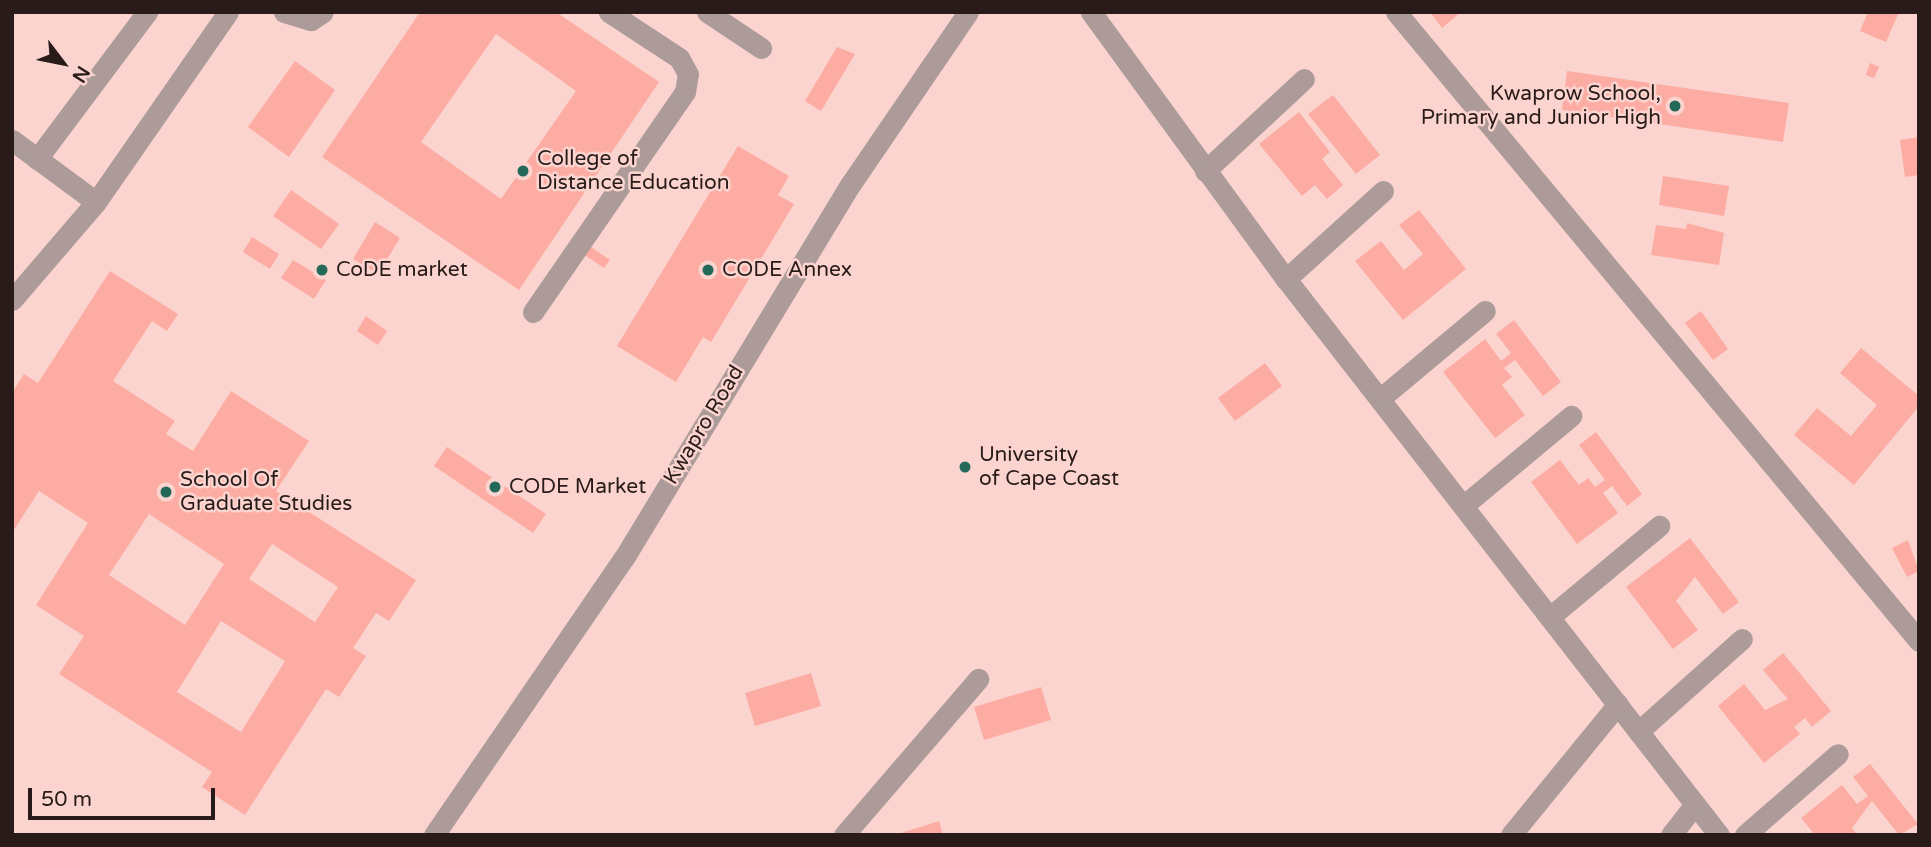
<!DOCTYPE html>
<style>
body{margin:0}
#map{position:relative;width:1931px;height:847px;overflow:hidden;background:#fbd4cf;font-family:"Varela Round",sans-serif}
div>[style]{position:absolute}
.building>*{inset:0;background:#fcaca3}
.minor>*{height:21px;margin:-10.5px;padding:0 10.5px;transform-origin:10.5px;border-radius:10.5px;background:#ac9b99}
.dots>*{width:19px;height:19px;translate:-50% -50%;box-sizing:border-box;border:4px solid #fbd4cf;border-radius:50%}
span{translate:-50% -50%;white-space:nowrap;text-align:center;line-height:1.15;-webkit-text-stroke:5px #fbd4cf;paint-order:stroke}
.poi-label{font-size:21px;color:#291b19}
.right{translate:-100% -50%;text-align:right}
.left{translate:0 -50%;text-align:left}
.street-label{font-size:21px;color:#291b19}
.frame{position:absolute;inset:0;border:14px solid #291b19;pointer-events:none}
.north{position:absolute;left:28px;top:28px;width:70px;height:70px;-webkit-text-stroke:5px #fbd4cf;paint-order:stroke;rotate:122deg;font-size:19px;font-weight:700;line-height:28px;text-align:center;color:#291b19}
.north::after{content:'';display:block;margin:auto;width:24px;height:32px;background:#291b19;clip-path:polygon(50% 0,100% 100%,50% 72%,0 100%)}
.scale{position:absolute;left:28px;top:788px;width:187px;height:32px;box-sizing:border-box;border:4px solid #291b19;border-top:0;padding-left:9px;font-size:21px;line-height:24px;white-space:nowrap;color:#291b19;-webkit-text-stroke:5px #fbd4cf;paint-order:stroke}
</style>
<div id="map">
<div class="building">
<i style="clip-path:polygon(evenodd,420px 12px,556px 12px,659px 82px,519px 290px,322px 157px,420px 12px,496px 34px,576px 91px,501px 199px,421px 142px,496px 34px)"></i>
<i style="clip-path:polygon(1430px 12px,1461px 12px,1442px 28px)"></i>
<i style="clip-path:polygon(1868px 12px,1899px 12px,1886px 42px,1860px 31px)"></i>
<i style="clip-path:polygon(837px 47px,855px 54px,821px 111px,805px 101px)"></i>
<i style="clip-path:polygon(295px 61px,335px 90px,289px 157px,248px 127px)"></i>
<i style="clip-path:polygon(1870px 63px,1879px 67px,1874px 78px,1866px 75px)"></i>
<i style="clip-path:polygon(1567px 71px,1789px 103px,1783px 142px,1562px 110px)"></i>
<i style="clip-path:polygon(1333px 95px,1380px 155px,1356px 174px,1308px 114px)"></i>
<i style="clip-path:polygon(1299px 112px,1330px 152px,1322px 159px,1343px 185px,1327px 199px,1315px 185px,1302px 196px,1259px 144px)"></i>
<i style="clip-path:polygon(1919px 137px,1919px 175px,1905px 177px,1900px 140px)"></i>
<i style="clip-path:polygon(738px 146px,789px 176px,778px 195px,794px 204px,711px 342px,703px 337px,676px 382px,617px 346px)"></i>
<i style="clip-path:polygon(1663px 176px,1729px 186px,1724px 216px,1659px 205px)"></i>
<i style="clip-path:polygon(291px 190px,339px 224px,321px 249px,273px 216px)"></i>
<i style="clip-path:polygon(1419px 210px,1466px 269px,1403px 320px,1355px 261px,1381px 241px,1404px 270px,1423px 254px,1399px 225px)"></i>
<i style="clip-path:polygon(375px 222px,400px 238px,378px 274px,353px 259px)"></i>
<i style="clip-path:polygon(1687px 223px,1724px 233px,1719px 265px,1651px 255px,1656px 225px,1686px 229px)"></i>
<i style="clip-path:polygon(252px 237px,279px 254px,270px 269px,243px 252px)"></i>
<i style="clip-path:polygon(588px 245px,610px 260px,604px 268px,583px 254px)"></i>
<i style="clip-path:polygon(293px 260px,326px 280px,314px 299px,281px 278px)"></i>
<i style="clip-path:polygon(evenodd,110px 271px,178px 314px,167px 331px,152px 321px,113px 381px,175px 421px,166px 434px,193px 451px,231px 391px,309px 441px,276px 491px,416px 580px,389px 621px,376px 613px,353px 648px,366px 656px,339px 697px,326px 689px,245px 815px,202px 787px,212px 772px,59px 674px,84px 636px,36px 605px,88px 523px,39px 491px,12px 533px,12px 393px,24px 374px,38px 383px,110px 271px,149px 514px,224px 564px,185px 625px,109px 575px,149px 514px,110px 271px,272px 544px,338px 587px,315px 622px,249px 579px,272px 544px,110px 271px,221px 621px,285px 661px,241px 732px,177px 692px,221px 621px)"></i>
<i style="clip-path:polygon(1701px 311px,1728px 349px,1713px 360px,1685px 323px)"></i>
<i style="clip-path:polygon(366px 316px,387px 331px,378px 345px,357px 331px)"></i>
<i style="clip-path:polygon(1514px 320px,1561px 382px,1543px 396px,1515px 360px,1504px 368px,1512px 377px,1502px 385px,1525px 415px,1495px 438px,1443px 372px,1485px 339px,1501px 361px,1511px 353px,1496px 334px)"></i>
<i style="clip-path:polygon(1861px 348px,1919px 396px,1919px 406px,1854px 485px,1794px 435px,1817px 408px,1851px 436px,1877px 405px,1840px 373px)"></i>
<i style="clip-path:polygon(1265px 363px,1282px 386px,1235px 421px,1218px 398px)"></i>
<i style="clip-path:polygon(1596px 432px,1642px 494px,1627px 506px,1612px 486px,1603px 493px,1618px 513px,1577px 544px,1531px 482px,1560px 460px,1579px 485px,1588px 478px,1595px 487px,1605px 480px,1579px 445px)"></i>
<i style="clip-path:polygon(447px 447px,546px 514px,533px 533px,434px 466px)"></i>
<i style="clip-path:polygon(1690px 538px,1739px 602px,1723px 614px,1695px 577px,1676px 601px,1698px 630px,1673px 649px,1626px 587px)"></i>
<i style="clip-path:polygon(1908px 540px,1919px 571px,1907px 577px,1892px 548px)"></i>
<i style="clip-path:polygon(1783px 653px,1831px 711px,1812px 727px,1805px 718px,1794px 727px,1800px 734px,1764px 763px,1718px 706px,1744px 684px,1765px 710px,1788px 699px,1763px 670px)"></i>
<i style="clip-path:polygon(811px 673px,821px 706px,755px 726px,745px 693px)"></i>
<i style="clip-path:polygon(1041px 687px,1051px 720px,984px 740px,974px 707px)"></i>
<i style="clip-path:polygon(1870px 764px,1918px 824px,1899px 835px,1872px 801px,1852px 828px,1857px 835px,1815px 835px,1801px 818px,1842px 785px,1857px 804px,1868px 796px,1853px 777px)"></i>
<i style="clip-path:polygon(939px 821px,943px 835px,898px 835px,898px 834px)"></i>
</div>
<div class="minor">
<i style="left:284px;top:12px;width:28px;rotate:17deg"></i>
<i style="left:311px;top:20px;width:14px;rotate:-34deg"></i>
<i style="left:707px;top:12px;width:65px;rotate:33.7deg"></i>
<i style="left:1091px;top:12px;width:331px;rotate:53.9deg"></i>
<i style="left:1286px;top:279px;width:705px;rotate:52.09deg"></i>
<i style="left:1396px;top:12px;width:818px;rotate:50.26deg"></i>
<i style="left:12px;top:140px;width:104px;rotate:36.4deg"></i>
<i style="left:37px;top:159px;width:184px;rotate:-53.2deg"></i>
<i style="left:1205px;top:171px;width:135px;rotate:-42.9deg"></i>
<i style="left:1286px;top:279px;width:131px;rotate:-42.2deg"></i>
<i style="left:12px;top:300px;width:129px;rotate:-49.4deg"></i>
<i style="left:96px;top:202px;width:231px;rotate:-55.2deg"></i>
<i style="left:533px;top:312px;width:267px;rotate:-55.4deg"></i>
<i style="left:685px;top:92px;width:18px;rotate:-81deg"></i>
<i style="left:688px;top:74px;width:18px;rotate:-119deg"></i>
<i style="left:679px;top:58px;width:84px;rotate:-146.7deg"></i>
<i style="left:1382px;top:397px;width:134px;rotate:-39.9deg"></i>
<i style="left:1463px;top:506px;width:141px;rotate:-39.8deg"></i>
<i style="left:1551px;top:616px;width:141px;rotate:-39.8deg"></i>
<i style="left:1639px;top:731px;width:138px;rotate:-41.8deg"></i>
<i style="left:434px;top:835px;width:336px;rotate:-55.6deg"></i>
<i style="left:624px;top:558px;width:436px;rotate:-58.8deg"></i>
<i style="left:850px;top:185px;width:209px;rotate:-55.7deg"></i>
<i style="left:844px;top:835px;width:206px;rotate:-49.3deg"></i>
<i style="left:1511px;top:835px;width:169px;rotate:-50.8deg"></i>
<i style="left:1671px;top:835px;width:39px;rotate:-52deg"></i>
<i style="left:1745px;top:835px;width:123px;rotate:-41.1deg"></i>
</div>
<div class="dots">
<i style="left:1675px;top:106px;background:#24685a"></i>
<i style="left:523px;top:171px;background:#24685a"></i>
<i style="left:322px;top:270px;background:#24685a"></i>
<i style="left:708px;top:270px;background:#24685a"></i>
<i style="left:965px;top:467px;background:#24685a"></i>
<i style="left:495px;top:487px;background:#24685a"></i>
<i style="left:166px;top:492px;background:#24685a"></i>
</div>
<div class="poi-label">
<span class="right" style="left:1661px;top:106px">Kwaprow School,<br>Primary and Junior High</span>
<span class="left" style="left:537px;top:171px">College of<br>Distance Education</span>
<span class="left" style="left:336px;top:270px">CoDE market</span>
<span class="left" style="left:722px;top:270px">CODE Annex</span>
<span class="left" style="left:979px;top:467px">University<br>of Cape Coast</span>
<span class="left" style="left:180px;top:492px">School Of<br>Graduate Studies</span>
<span class="left" style="left:509px;top:487px">CODE Market</span>
</div>
<div class="street-label">
<span style="left:704px;top:425px;rotate:-59deg">Kwapro Road</span>
</div>
<div class="frame"></div>
<div class="north">N</div>
<div class="scale">50 m</div>
</div>
